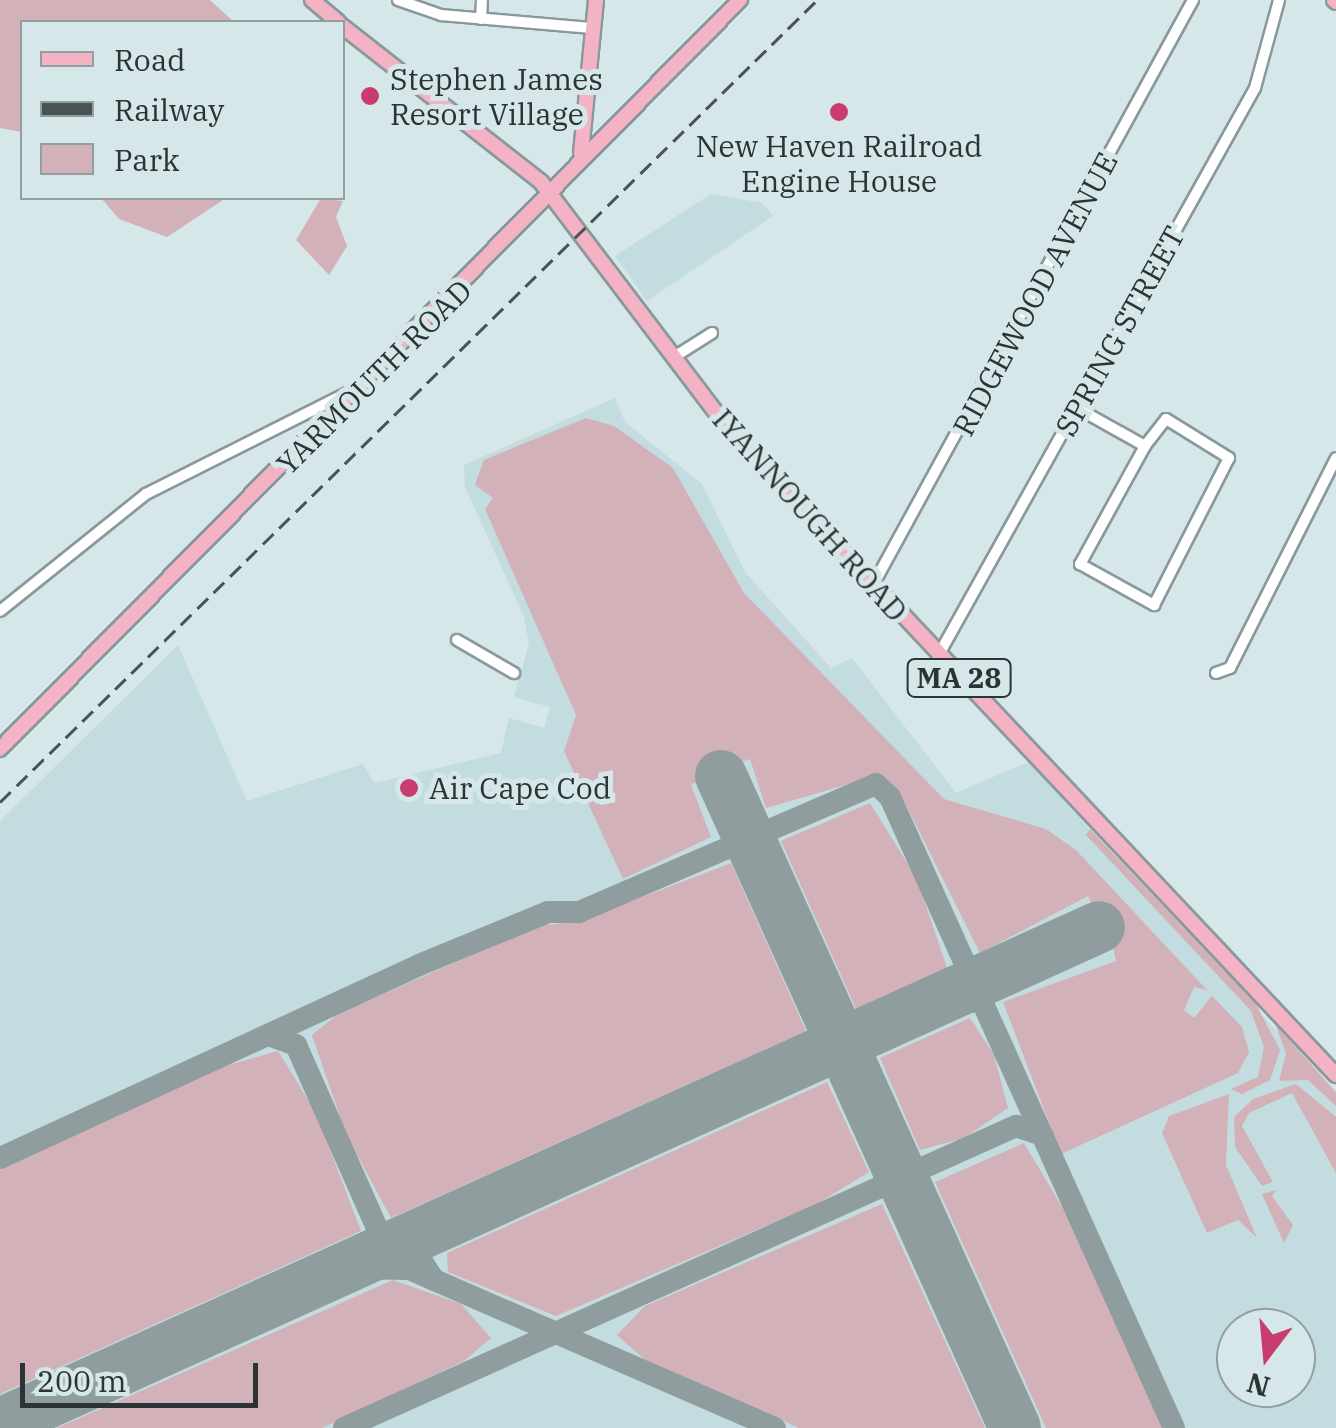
<!DOCTYPE html>
<style>
body{margin:0}
#map{position:relative;width:1336px;height:1428px;overflow:hidden;background:#d6e7e9;font-family:"IBM Plex Serif",serif}
div>[style]{position:absolute}
.built>*{inset:0;background:#c2dce0}
.green>*{inset:0;background:#d3b1b9}
.taxiway>*{height:22px;margin:-11px;padding:0 11px;transform-origin:11px;border-radius:11px;background:#909d9e}
.runway>*{height:52px;margin:-26px;padding:0 26px;transform-origin:26px;border-radius:26px;background:#909d9e}
.roads{filter:drop-shadow(2px 0 #89999b) drop-shadow(-2px 0 #89999b) drop-shadow(0 2px #89999b) drop-shadow(0 -2px #89999b)}
.minor>*{height:10px;margin:-5px;padding:0 5px;transform-origin:5px;border-radius:5px;background:#fff}
.major>*{height:14px;margin:-7px;padding:0 7px;transform-origin:7px;border-radius:7px;background:#f4b2c5}
.rail>*{height:2.5px;margin-top:-1.25px;transform-origin:0;background:repeating-linear-gradient(90deg,#4a5354 0 15px,transparent 0 23px)}
.dots>*{width:28px;height:28px;translate:-50% -50%;box-sizing:border-box;border:5px solid #d6e7e9;border-radius:50%}
span{translate:-50% -50%;white-space:nowrap;text-align:center;line-height:1.15;-webkit-text-stroke:10px #d6e7e9;paint-order:stroke}
.shield-label span{padding:2px 8px;background:#d6e7e9;border:2px solid;border-radius:8px;-webkit-text-stroke-width:0}
.shield-label{font-size:28px;color:#2c3334;font-weight:700}
.poi-label{font-size:30px;color:#2c3334}
.left{translate:0 -50%;text-align:left}
.street-label{font-size:30px;color:#2c3334}
.legend{position:absolute;left:20px;top:20px;width:325px;height:180px;box-sizing:border-box;background:#d6e7e9;border:2px solid #929fa1;margin:0;padding:12px 18px;list-style:none;font-size:30px;color:#2c3334}
.legend li{display:flex;align-items:center;gap:20px;height:50px}
.legend b{width:50px;border:2px solid #929fa1}
.north{position:absolute;left:1216px;top:1308px;width:100px;height:100px;box-sizing:border-box;background:#d6e7e9;border:2px solid #929fa1;border-radius:50%;rotate:196deg;font-size:28px;font-weight:700;line-height:40px;text-align:center;color:#2c3334}
.north::after{content:'';display:block;margin:auto;width:35px;height:45px;background:#c83c6f;clip-path:polygon(50% 0,100% 100%,50% 72%,0 100%)}
.scale{position:absolute;left:20px;top:1363px;width:238px;height:45px;box-sizing:border-box;border:5px solid #2c3334;border-top:0;padding-left:12px;font-size:30px;line-height:35px;white-space:nowrap;color:#2c3334;-webkit-text-stroke:8px #d6e7e9;paint-order:stroke}
</style>
<div id="map">
<div class="built">
<i style="clip-path:polygon(711px 194px,762px 203px,773px 216px,647px 301px,615px 256px)"></i>
<i style="clip-path:polygon(evenodd,615px 398px,625px 422px,702px 484px,745px 572px,831px 668px,852px 658px,956px 793px,1028px 762px,1336px 1095px,1336px 1428px,0 1428px,0 821px,178px 645px,247px 801px,363px 764px,374px 783px,501px 753px,509px 718px,544px 728px,550px 707px,514px 697px,529px 644px,524px 617px,465px 487px,464px 465px,615px 398px,1236px 1328px,1296px 1328px,1296px 1388px,1236px 1388px,1236px 1328px)"></i>
</div>
<div class="green">
<i style="clip-path:polygon(0 0,210px 0,234px 22px,22px 22px,22px 132px,0 128px)"></i>
<i style="clip-path:polygon(101px 198px,226px 198px,167px 237px,119px 219px)"></i>
<i style="clip-path:polygon(321px 198px,343px 201px,336px 217px,347px 246px,329px 275px,296px 240px)"></i>
<i style="clip-path:polygon(586px 418px,614px 426px,673px 468px,744px 593px,944px 799px,1046px 829px,1076px 850px,1207px 990px,1194px 987px,1184px 1010px,1194px 1018px,1212px 996px,1242px 1027px,1249px 1052px,1238px 1073px,1061px 1154px,1003px 1002px,1116px 961px,1106px 914px,1098px 917px,1088px 896px,980px 953px,899px 791px,880px 775px,766px 808px,750px 759px,737px 763px,691px 785px,711px 837px,623px 879px,564px 751px,576px 715px,485px 509px,493px 498px,475px 485px,484px 460px)"></i>
<i style="clip-path:polygon(870px 803px,917px 879px,947px 968px,856px 1009px,781px 841px)"></i>
<i style="clip-path:polygon(1090px 829px,1256px 1004px,1280px 1050px,1270px 1080px,1242px 1094px,1231px 1089px,1258px 1077px,1264px 1047px,1251px 1011px,1086px 835px)"></i>
<i style="clip-path:polygon(731px 863px,806px 1031px,391px 1218px,346px 1134px,312px 1035px,338px 1014px,538px 926px,580px 921px)"></i>
<i style="clip-path:polygon(970px 1018px,994px 1055px,1008px 1108px,964px 1138px,920px 1150px,880px 1058px)"></i>
<i style="clip-path:polygon(1275px 1024px,1336px 1092px,1336px 1106px,1308px 1080px,1279px 1081px,1286px 1053px)"></i>
<i style="clip-path:polygon(278px 1051px,316px 1113px,361px 1231px,0 1394px,0 1166px,208px 1071px)"></i>
<i style="clip-path:polygon(827px 1082px,869px 1172px,815px 1205px,556px 1316px,448px 1272px,447px 1253px)"></i>
<i style="clip-path:polygon(1296px 1084px,1336px 1117px,1336px 1173px,1292px 1093px,1249px 1113px,1242px 1126px,1273px 1182px,1262px 1186px,1235px 1147px,1234px 1117px,1253px 1099px)"></i>
<i style="clip-path:polygon(1229px 1094px,1226px 1165px,1257px 1238px,1238px 1220px,1207px 1233px,1162px 1133px,1169px 1116px)"></i>
<i style="clip-path:polygon(1024px 1143px,1074px 1227px,1163px 1428px,1046px 1428px,935px 1182px)"></i>
<i style="clip-path:polygon(1277px 1190px,1272px 1196px,1293px 1225px,1284px 1243px,1262px 1194px)"></i>
<i style="clip-path:polygon(882px 1204px,985px 1428px,799px 1428px,644px 1359px,617px 1335px,645px 1306px)"></i>
<i style="clip-path:polygon(393px 1280px,461px 1304px,491px 1338px,464px 1361px,322px 1428px,57px 1428px)"></i>
</div>
<div class="taxiway">
<i style="left:953px;top:996px;width:30px;rotate:14deg"></i>
<i style="left:271px;top:1036px;width:27px;rotate:20deg"></i>
<i style="left:296px;top:1045px;width:202px;rotate:66.1deg"></i>
<i style="left:378px;top:1230px;width:33px;rotate:115deg"></i>
<i style="left:0;top:1158px;width:461px;rotate:-24.7deg"></i>
<i style="left:419px;top:965px;width:139px;rotate:-22.3deg"></i>
<i style="left:548px;top:912px;width:31px"></i>
<i style="left:579px;top:912px;width:323px;rotate:-23.3deg"></i>
<i style="left:876px;top:784px;width:19px;rotate:43deg"></i>
<i style="left:890px;top:797px;width:692px;rotate:65.77deg"></i>
<i style="left:879px;top:1188px;width:21px;rotate:-47deg"></i>
<i style="left:893px;top:1173px;width:18px;rotate:-93deg"></i>
<i style="left:911px;top:1198px;width:31px;rotate:-71deg"></i>
<i style="left:347px;top:1268px;width:62px;rotate:0.9deg"></i>
<i style="left:409px;top:1269px;width:399px;rotate:23.5deg"></i>
<i style="left:434px;top:1280px;width:27px;rotate:-123deg"></i>
<i style="left:419px;top:1257px;width:32px;rotate:-62deg"></i>
<i style="left:344px;top:1428px;width:737px;rotate:-24.2deg"></i>
<i style="left:1016px;top:1126px;width:28px;rotate:19deg"></i>
</div>
<div class="runway">
<i style="left:721px;top:776px;width:715px;rotate:65.73deg"></i>
<i style="left:0;top:1424px;width:1206px;rotate:-24.33deg"></i>
</div>
<div class="roads">
<div class="minor">
<i style="left:398px;top:0;width:46px;rotate:19.2deg"></i>
<i style="left:441px;top:15px;width:154px;rotate:4.9deg"></i>
<i style="left:481px;top:19px;width:19px;rotate:-87deg"></i>
<i style="left:674px;top:357px;width:45px;rotate:-32.3deg"></i>
<i style="left:1077px;top:408px;width:78px;rotate:29.2deg"></i>
<i style="left:1145px;top:446px;width:135px;rotate:118.8deg"></i>
<i style="left:1080px;top:564px;width:85px;rotate:29deg"></i>
<i style="left:1154px;top:605px;width:165px;rotate:-63deg"></i>
<i style="left:1229px;top:458px;width:74px;rotate:-148.2deg"></i>
<i style="left:1166px;top:419px;width:34px;rotate:128deg"></i>
<i style="left:873px;top:585px;width:667px;rotate:-61.32deg"></i>
<i style="left:0;top:611px;width:187px;rotate:-38.7deg"></i>
<i style="left:146px;top:494px;width:232px;rotate:-26.7deg"></i>
<i style="left:457px;top:640px;width:66px;rotate:30.1deg"></i>
<i style="left:938px;top:656px;width:650px;rotate:-60.83deg"></i>
<i style="left:1255px;top:88px;width:91px;rotate:-74.7deg"></i>
<i style="left:1216px;top:673px;width:15px;rotate:-20deg"></i>
<i style="left:1230px;top:668px;width:235px;rotate:-63.2deg"></i>
</div>
<div class="major">
<i style="left:312px;top:0;width:34px;rotate:40deg"></i>
<i style="left:1334px;top:0;width:3px;rotate:45deg"></i>
<i style="left:342px;top:26px;width:253px;rotate:38.1deg"></i>
<i style="left:541px;top:182px;width:311px;rotate:52.8deg"></i>
<i style="left:729px;top:430px;width:886px;rotate:46.74deg"></i>
<i style="left:581px;top:153px;width:154px;rotate:-84.4deg"></i>
<i style="left:0;top:749px;width:1053px;rotate:-45.35deg"></i>
</div>
</div>
<div class="rail">
<i style="left:0;top:802px;width:1145px;rotate:-44.47deg"></i>
</div>
<div class="dots">
<i style="left:370px;top:96px;background:#c83c6f"></i>
<i style="left:839px;top:112px;background:#c83c6f"></i>
<i style="left:409px;top:788px;background:#c83c6f"></i>
</div>
<div class="shield-label">
<span style="left:959px;top:678px">MA 28</span>
</div>
<div class="poi-label">
<span class="left" style="left:390px;top:96px">Stephen James<br>Resort Village</span>
<span style="left:839px;top:163px">New Haven Railroad<br>Engine House</span>
<span class="left" style="left:429px;top:788px">Air Cape Cod</span>
</div>
<div class="street-label">
<span style="left:1035px;top:294px;rotate:-62deg">RIDGEWOOD AVENUE</span>
<span style="left:1120px;top:331px;rotate:-61deg">SPRING STREET</span>
<span style="left:374px;top:377px;rotate:-45deg">YARMOUTH ROAD</span>
<span style="left:810px;top:515px;rotate:48deg">IYANNOUGH ROAD</span>
</div>
<ul class="legend">
<li><b style="height:12px;background:#f4b2c5"></b>Road</li>
<li><b style="height:12px;background:#4a5354"></b>Railway</li>
<li><b style="height:28px;background:#d3b1b9"></b>Park</li>
</ul>
<div class="north">N</div>
<div class="scale">200 m</div>
</div>
